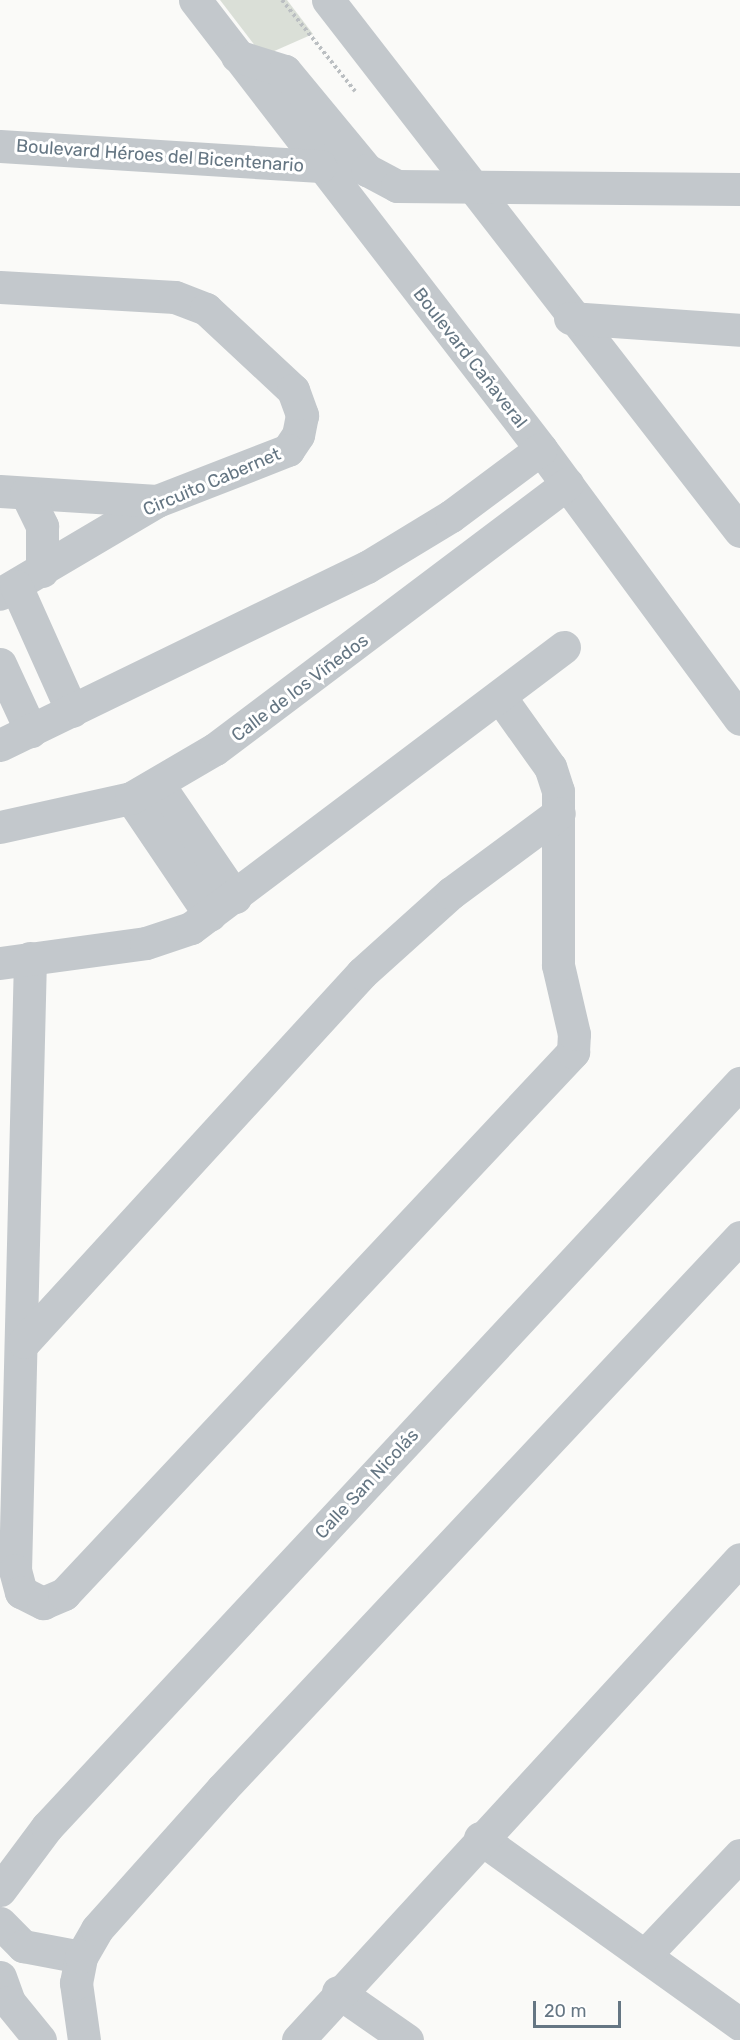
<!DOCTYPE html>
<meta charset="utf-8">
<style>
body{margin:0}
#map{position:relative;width:740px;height:2040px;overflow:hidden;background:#fafaf8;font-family:Rubik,sans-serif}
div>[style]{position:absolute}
.green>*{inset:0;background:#dadfd7}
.path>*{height:4px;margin-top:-2px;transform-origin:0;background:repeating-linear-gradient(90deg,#bbbfc2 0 3px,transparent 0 6px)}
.minor>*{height:33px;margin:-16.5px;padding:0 16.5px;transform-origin:16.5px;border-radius:16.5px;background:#c3c8cc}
span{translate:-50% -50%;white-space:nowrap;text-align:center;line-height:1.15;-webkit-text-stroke:6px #fff;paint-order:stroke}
.street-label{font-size:18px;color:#657683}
.scale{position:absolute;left:533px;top:2001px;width:88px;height:27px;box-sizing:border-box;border:3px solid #657683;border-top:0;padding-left:8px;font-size:18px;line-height:21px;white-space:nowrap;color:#657683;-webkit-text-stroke:4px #fff;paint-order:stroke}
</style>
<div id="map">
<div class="green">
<i style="clip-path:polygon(220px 0,287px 0,313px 34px,263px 56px)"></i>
</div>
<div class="path">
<i style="left:282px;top:0;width:117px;rotate:51.3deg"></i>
</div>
<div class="minor">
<i style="left:195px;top:0;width:567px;rotate:52.38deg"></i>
<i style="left:541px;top:449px;width:335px;rotate:53.6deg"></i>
<i style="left:328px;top:0;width:672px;rotate:52.19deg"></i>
<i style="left:237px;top:56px;width:50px;rotate:17.4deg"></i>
<i style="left:285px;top:71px;width:129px;rotate:50.4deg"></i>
<i style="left:367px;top:170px;width:34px;rotate:28deg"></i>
<i style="left:397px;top:186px;width:343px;rotate:0.5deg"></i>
<i style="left:0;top:146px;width:321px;rotate:3.6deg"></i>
<i style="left:0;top:287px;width:175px;rotate:3.3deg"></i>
<i style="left:175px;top:297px;width:33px;rotate:21deg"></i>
<i style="left:206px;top:309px;width:119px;rotate:43deg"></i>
<i style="left:293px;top:390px;width:27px;rotate:70deg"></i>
<i style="left:302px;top:415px;width:20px;rotate:101deg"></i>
<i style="left:298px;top:435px;width:18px;rotate:124deg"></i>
<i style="left:288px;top:450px;width:141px;rotate:158.7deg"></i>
<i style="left:157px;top:501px;width:182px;rotate:149.4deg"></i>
<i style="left:570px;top:318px;width:170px;rotate:4deg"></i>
<i style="left:0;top:491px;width:157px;rotate:3.6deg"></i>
<i style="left:26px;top:493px;width:37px;rotate:64deg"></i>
<i style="left:42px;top:526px;width:45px;rotate:90deg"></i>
<i style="left:16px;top:586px;width:137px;rotate:65.9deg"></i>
<i style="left:0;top:664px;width:74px;rotate:65.2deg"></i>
<i style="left:0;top:745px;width:408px;rotate:-25.9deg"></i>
<i style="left:367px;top:567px;width:98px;rotate:-31.3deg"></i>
<i style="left:451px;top:516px;width:112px;rotate:-36.7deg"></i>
<i style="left:158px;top:784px;width:137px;rotate:55.7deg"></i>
<i style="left:131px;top:798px;width:141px;rotate:56deg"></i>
<i style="left:0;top:827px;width:134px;rotate:-12.5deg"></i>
<i style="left:131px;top:798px;width:97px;rotate:-30.3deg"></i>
<i style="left:215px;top:749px;width:441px;rotate:-37deg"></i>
<i style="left:30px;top:958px;width:612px;rotate:91.4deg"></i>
<i style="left:15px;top:1570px;width:23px;rotate:75deg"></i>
<i style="left:21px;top:1592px;width:25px;rotate:27deg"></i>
<i style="left:43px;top:1603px;width:23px;rotate:-23deg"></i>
<i style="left:64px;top:1594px;width:744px;rotate:-46.8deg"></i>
<i style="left:573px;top:1052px;width:18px;rotate:-87deg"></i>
<i style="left:574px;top:1034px;width:71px;rotate:-103.1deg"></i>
<i style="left:558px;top:965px;width:174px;rotate:-90deg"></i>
<i style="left:558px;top:791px;width:25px;rotate:-108deg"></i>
<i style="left:550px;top:767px;width:86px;rotate:-125.5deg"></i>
<i style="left:0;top:963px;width:147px;rotate:-7.8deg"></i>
<i style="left:146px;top:943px;width:47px;rotate:-18.4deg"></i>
<i style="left:191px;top:928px;width:467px;rotate:-37deg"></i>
<i style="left:24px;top:1342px;width:500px;rotate:-47.51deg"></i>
<i style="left:362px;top:973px;width:120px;rotate:-42deg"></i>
<i style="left:451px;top:893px;width:134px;rotate:-36.5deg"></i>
<i style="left:480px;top:1838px;width:320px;rotate:35.6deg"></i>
<i style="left:0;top:1890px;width:79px;rotate:-53.3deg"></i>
<i style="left:47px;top:1827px;width:1017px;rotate:-47.03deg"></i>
<i style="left:0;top:1923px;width:33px;rotate:45deg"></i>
<i style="left:23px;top:1946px;width:59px;rotate:10.7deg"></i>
<i style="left:645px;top:1955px;width:138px;rotate:-46.5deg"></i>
<i style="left:0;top:1977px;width:27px;rotate:70deg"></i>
<i style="left:9px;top:2002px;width:49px;rotate:50.8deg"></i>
<i style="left:338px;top:1992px;width:84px;rotate:34.8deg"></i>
<i style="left:84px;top:2040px;width:58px;rotate:-98deg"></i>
<i style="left:76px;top:1983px;width:26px;rotate:-79deg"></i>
<i style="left:81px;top:1957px;width:32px;rotate:-60deg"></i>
<i style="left:97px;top:1929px;width:188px;rotate:-48.2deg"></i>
<i style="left:222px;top:1789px;width:757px;rotate:-46.82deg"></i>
<i style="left:298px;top:2040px;width:653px;rotate:-47.42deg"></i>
</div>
<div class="street-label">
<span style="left:160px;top:156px;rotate:4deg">Boulevard Héroes del Bicentenario</span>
<span style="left:470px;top:358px;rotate:52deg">Boulevard Cañaveral</span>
<span style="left:212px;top:482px;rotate:-23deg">Circuito Cabernet</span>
<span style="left:300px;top:688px;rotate:-37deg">Calle de los Viñedos</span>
<span style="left:367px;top:1484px;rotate:-47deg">Calle San Nicolás</span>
</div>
<div class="scale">20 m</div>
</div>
